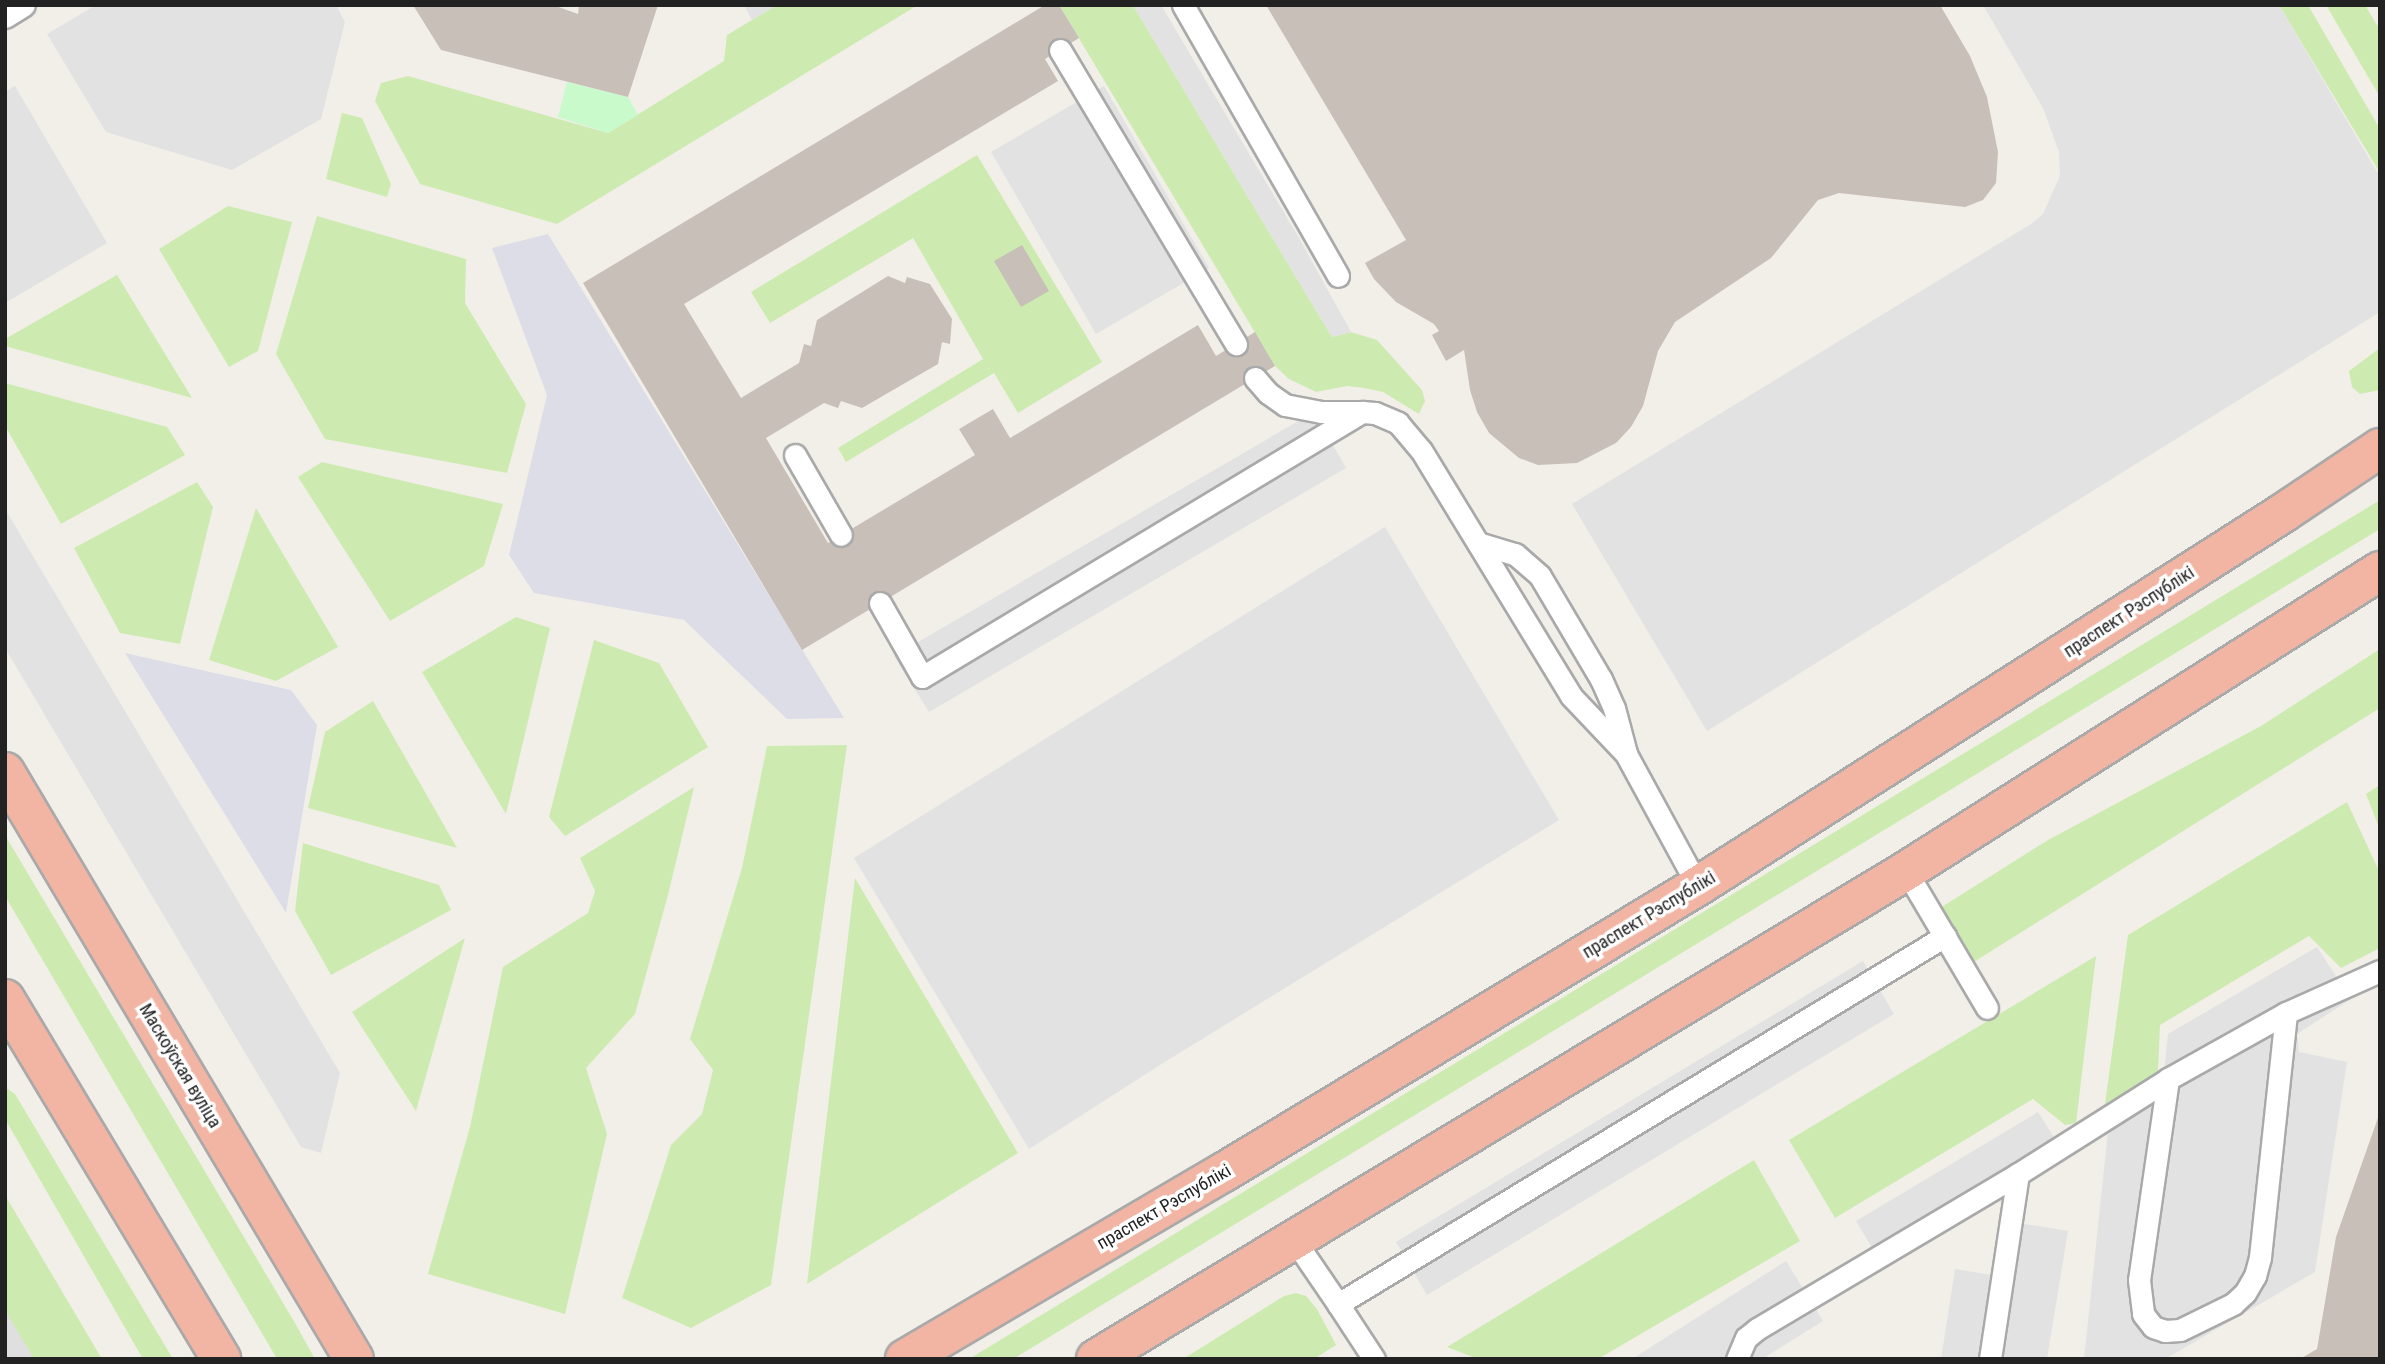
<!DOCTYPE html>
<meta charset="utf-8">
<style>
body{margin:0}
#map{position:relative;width:2385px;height:1364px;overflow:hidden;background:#f2efe9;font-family:"Roboto Condensed",sans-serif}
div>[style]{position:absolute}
.residential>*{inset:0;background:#e0dfdf}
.grass>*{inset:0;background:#cdebb0}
.park>*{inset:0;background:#c8facc}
.parking>*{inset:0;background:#e2e2e2}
.plaza>*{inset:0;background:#dddde8}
.building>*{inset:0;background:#c7bfb8}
.roads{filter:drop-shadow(2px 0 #a9a9a9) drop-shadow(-2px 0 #a9a9a9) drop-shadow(0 2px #a9a9a9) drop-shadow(0 -2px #a9a9a9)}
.service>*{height:21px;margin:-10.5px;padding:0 10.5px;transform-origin:10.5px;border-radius:10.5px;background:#fff}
.trunk>*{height:38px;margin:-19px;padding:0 19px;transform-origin:19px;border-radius:19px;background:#f2b4a3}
span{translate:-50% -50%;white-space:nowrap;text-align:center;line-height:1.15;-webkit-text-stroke:7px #fff;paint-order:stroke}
.street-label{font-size:18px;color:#222}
.frame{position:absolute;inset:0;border:7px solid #222;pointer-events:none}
</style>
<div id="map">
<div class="residential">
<i style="clip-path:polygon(5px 1272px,56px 1359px,5px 1359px)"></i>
</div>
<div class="grass">
<i style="clip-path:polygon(777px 5px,918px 5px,557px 224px,420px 184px,375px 101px,381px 83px,408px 76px,608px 133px,724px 61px,727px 35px)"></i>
<i style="clip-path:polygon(1059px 5px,1133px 5px,1332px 337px,1351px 332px,1377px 340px,1422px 390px,1425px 401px,1419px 414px,1383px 392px,1364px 388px,1347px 386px,1316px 392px,1289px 379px,1275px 366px)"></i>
<i style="clip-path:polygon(2279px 5px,2308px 5px,2380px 129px,2380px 173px)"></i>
<i style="clip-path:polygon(2326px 5px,2365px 5px,2380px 30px,2380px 97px)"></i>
<i style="clip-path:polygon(342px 113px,362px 118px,391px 184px,387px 197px,326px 179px)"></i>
<i style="clip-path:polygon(977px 155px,1102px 362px,1018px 413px,994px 373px,846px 462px,838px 448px,983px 359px,913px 238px,770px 323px,751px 292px)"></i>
<i style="clip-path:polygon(228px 206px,292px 222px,258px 351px,229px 367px,159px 249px)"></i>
<i style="clip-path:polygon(317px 216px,466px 259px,465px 303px,526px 404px,507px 473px,325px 439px,276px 354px)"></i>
<i style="clip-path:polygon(117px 275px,192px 398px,5px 346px,5px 339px)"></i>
<i style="clip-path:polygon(2380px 348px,2380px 390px,2360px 394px,2352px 387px,2349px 371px)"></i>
<i style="clip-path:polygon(5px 383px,167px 427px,185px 455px,61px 524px,5px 426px)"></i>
<i style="clip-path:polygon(322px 462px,503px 504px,484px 566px,390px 621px,298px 477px)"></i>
<i style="clip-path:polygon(197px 482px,213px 507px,180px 644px,120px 633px,74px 548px)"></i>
<i style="clip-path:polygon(2380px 500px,2380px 529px,1013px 1359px,969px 1359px)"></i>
<i style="clip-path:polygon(256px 508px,338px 647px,276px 681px,209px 660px)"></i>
<i style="clip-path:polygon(516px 617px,550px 628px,506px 814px,422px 672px)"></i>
<i style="clip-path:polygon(594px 640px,659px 663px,708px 747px,565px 836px,549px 817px)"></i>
<i style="clip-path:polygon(2380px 649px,2380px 708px,1969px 965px,1937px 910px,2048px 840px,2261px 726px)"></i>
<i style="clip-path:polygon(373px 701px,457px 848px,308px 808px,325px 732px)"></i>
<i style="clip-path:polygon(847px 745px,771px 1285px,691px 1328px,622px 1298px,671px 1145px,702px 1114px,713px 1070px,690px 1039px,742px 868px,767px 746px)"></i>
<i style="clip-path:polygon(2380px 785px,2380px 830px,2366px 794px)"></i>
<i style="clip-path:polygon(694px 787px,668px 895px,635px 1014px,586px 1068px,607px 1134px,565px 1314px,428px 1274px,470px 1127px,503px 967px,588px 913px,595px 891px,580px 858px)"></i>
<i style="clip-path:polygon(2347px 802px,2380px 873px,2380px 948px,2341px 968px,2309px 936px,2160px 1025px,2158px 1073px,2105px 1104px,2128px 935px)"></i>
<i style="clip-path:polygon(5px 835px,295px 1323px,315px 1359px,277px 1359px,5px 896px)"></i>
<i style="clip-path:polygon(303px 843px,439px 885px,451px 910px,331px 975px,295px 911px)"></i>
<i style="clip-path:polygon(855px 878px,1018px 1153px,807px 1284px)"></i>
<i style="clip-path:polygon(465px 938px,416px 1111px,352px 1012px)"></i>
<i style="clip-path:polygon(2096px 956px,2076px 1123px,2065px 1125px,2033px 1099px,1835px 1218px,1789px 1140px)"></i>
<i style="clip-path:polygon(5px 1087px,15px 1094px,173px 1359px,143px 1359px,5px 1119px)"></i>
<i style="clip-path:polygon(1754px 1160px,1800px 1241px,1598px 1359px,1478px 1359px,1447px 1347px)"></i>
<i style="clip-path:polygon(5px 1195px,102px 1359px,34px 1359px,5px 1310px)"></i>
<i style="clip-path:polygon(1296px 1293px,1306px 1296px,1317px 1309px,1336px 1345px,1314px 1359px,1183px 1359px,1284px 1296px)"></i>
</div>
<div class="park">
<i style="clip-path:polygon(567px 82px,628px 97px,638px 115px,608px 133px,558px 117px)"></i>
</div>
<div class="parking">
<i style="clip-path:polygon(96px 5px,336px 5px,345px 22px,321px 119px,232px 170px,106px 132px,47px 34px)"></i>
<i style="clip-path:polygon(744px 5px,777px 5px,752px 20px)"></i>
<i style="clip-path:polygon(1133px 5px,1161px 5px,1299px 238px,1351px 332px,1332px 337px)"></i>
<i style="clip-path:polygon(1983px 5px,2279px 5px,2380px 177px,2380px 312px,1707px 731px,1572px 504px,2031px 224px,2043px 214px,2060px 176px,2059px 152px,2043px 108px)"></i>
<i style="clip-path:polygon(15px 86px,107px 243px,5px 303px,5px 92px)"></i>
<i style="clip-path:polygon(1104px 86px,1209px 268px,1096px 334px,991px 152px)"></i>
<i style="clip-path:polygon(1314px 412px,1346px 468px,929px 712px,894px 656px)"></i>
<i style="clip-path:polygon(5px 509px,340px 1073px,321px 1153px,301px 1147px,5px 648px)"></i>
<i style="clip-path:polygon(1385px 527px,1559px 820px,1163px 1063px,1029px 1149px,854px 858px)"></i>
<i style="clip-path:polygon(2317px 947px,2351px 999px,2297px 1034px,2299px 1052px,2347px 1062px,2315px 1272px,2165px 1359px,2084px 1359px,2108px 1131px,2161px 1100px,2168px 1034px)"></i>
<i style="clip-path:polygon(1863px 961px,1894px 1014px,1427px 1295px,1396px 1242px)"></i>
<i style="clip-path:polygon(2038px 1112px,2060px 1147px,1877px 1256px,1856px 1221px)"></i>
<i style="clip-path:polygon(2019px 1223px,2068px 1231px,2047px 1359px,1941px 1359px,1955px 1269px,2010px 1278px)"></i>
<i style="clip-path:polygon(1786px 1261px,1823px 1321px,1762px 1359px,1632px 1359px)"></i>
</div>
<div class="plaza">
<i style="clip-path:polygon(548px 234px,844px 718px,787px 719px,684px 620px,534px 593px,509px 555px,547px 395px,492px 248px)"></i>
<i style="clip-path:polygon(125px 653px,291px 690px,317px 725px,286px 913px)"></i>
</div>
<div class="building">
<i style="clip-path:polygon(413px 5px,553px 5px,578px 14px,579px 5px,658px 5px,628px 97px,441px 50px)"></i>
<i style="clip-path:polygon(1045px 5px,1059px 5px,1079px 38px,1045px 59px,1058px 81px,684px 304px,741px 398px,799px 363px,804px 344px,811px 346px,817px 320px,888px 276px,905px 283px,907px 277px,930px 284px,952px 319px,950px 344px,942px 342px,938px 364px,862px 408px,841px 401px,838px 408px,824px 403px,766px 438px,828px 543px,975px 455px,959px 429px,993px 409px,1010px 438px,1198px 325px,1216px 356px,1255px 332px,1275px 366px,802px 650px,583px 283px)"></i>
<i style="clip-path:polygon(1266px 5px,1940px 5px,1970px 56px,1987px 97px,1998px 152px,1996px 183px,1983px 200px,1965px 207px,1839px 193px,1818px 200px,1771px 258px,1675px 322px,1658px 351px,1643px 406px,1631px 427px,1616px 443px,1577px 463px,1538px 465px,1519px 458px,1489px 433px,1477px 412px,1470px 390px,1464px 350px,1446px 361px,1432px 335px,1439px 331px,1434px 324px,1396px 302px,1374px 279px,1365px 263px,1406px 240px)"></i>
<i style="clip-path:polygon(1022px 245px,1049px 291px,1021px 307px,994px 261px)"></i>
<i style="clip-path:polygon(2380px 1112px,2380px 1359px,2300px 1359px,2317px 1349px,2336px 1237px)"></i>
</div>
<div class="roads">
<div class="service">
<i style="left:1183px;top:5px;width:312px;rotate:60.2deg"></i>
<i style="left:5px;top:17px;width:22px;rotate:-32deg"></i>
<i style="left:1060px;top:50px;width:343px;rotate:59.1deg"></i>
<i style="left:1255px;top:378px;width:20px;rotate:49deg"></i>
<i style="left:1268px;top:393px;width:21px;rotate:35deg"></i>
<i style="left:1285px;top:405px;width:37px;rotate:11deg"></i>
<i style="left:1321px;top:412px;width:40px"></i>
<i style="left:795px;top:455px;width:92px;rotate:60.1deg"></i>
<i style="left:1478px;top:543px;width:39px;rotate:17deg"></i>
<i style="left:1515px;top:554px;width:33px;rotate:41deg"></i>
<i style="left:1540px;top:576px;width:120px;rotate:59.4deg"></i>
<i style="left:1601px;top:679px;width:32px;rotate:66deg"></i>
<i style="left:1614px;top:708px;width:47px;rotate:75.1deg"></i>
<i style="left:880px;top:603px;width:85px;rotate:60.4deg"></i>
<i style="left:922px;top:677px;width:514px;rotate:-31.06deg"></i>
<i style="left:1362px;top:412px;width:13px;rotate:4deg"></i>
<i style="left:1375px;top:413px;width:25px;rotate:23deg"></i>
<i style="left:1398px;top:423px;width:35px;rotate:50deg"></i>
<i style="left:1421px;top:450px;width:288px;rotate:58.6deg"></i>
<i style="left:1571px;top:696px;width:80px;rotate:46.5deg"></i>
<i style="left:1626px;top:754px;width:150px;rotate:61.4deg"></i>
<i style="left:1906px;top:871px;width:159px;rotate:59.4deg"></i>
<i style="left:2168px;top:1079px;width:203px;rotate:98.2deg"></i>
<i style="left:2139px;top:1280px;width:34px;rotate:83deg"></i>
<i style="left:2143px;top:1314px;width:16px;rotate:52deg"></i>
<i style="left:2153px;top:1327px;width:13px;rotate:18deg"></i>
<i style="left:2165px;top:1331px;width:15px;rotate:-4deg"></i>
<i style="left:2180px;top:1330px;width:59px;rotate:-26.1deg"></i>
<i style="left:2233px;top:1304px;width:16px;rotate:-43deg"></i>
<i style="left:2245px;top:1293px;width:20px;rotate:-60deg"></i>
<i style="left:2255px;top:1276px;width:20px;rotate:-75deg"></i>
<i style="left:2260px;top:1257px;width:245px;rotate:-83.9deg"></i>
<i style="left:1295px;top:1241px;width:76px;rotate:55.7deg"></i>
<i style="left:1338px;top:1304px;width:710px;rotate:-31.23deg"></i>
<i style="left:1338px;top:1304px;width:66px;rotate:56.8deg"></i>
<i style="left:1737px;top:1359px;width:23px;rotate:-67deg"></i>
<i style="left:1746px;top:1338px;width:14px;rotate:-39deg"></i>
<i style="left:1757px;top:1329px;width:304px;rotate:-30.7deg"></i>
<i style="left:2018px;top:1174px;width:178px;rotate:-32.3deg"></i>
<i style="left:2168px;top:1079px;width:135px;rotate:-29.2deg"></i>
<i style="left:2286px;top:1013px;width:103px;rotate:-24.1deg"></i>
<i style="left:1990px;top:1359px;width:187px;rotate:-81.4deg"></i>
</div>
<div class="trunk">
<i style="left:5px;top:772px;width:683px;rotate:59.27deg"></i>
<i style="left:5px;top:999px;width:420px;rotate:59deg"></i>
<i style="left:905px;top:1359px;width:370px;rotate:-30.4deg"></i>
<i style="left:1224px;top:1172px;width:554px;rotate:-31.11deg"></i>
<i style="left:1698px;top:886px;width:694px;rotate:-32.52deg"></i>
<i style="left:2283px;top:513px;width:117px;rotate:-33.8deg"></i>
<i style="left:1096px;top:1359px;width:946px;rotate:-31.07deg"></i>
<i style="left:1906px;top:871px;width:561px;rotate:-32.33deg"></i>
</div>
</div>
<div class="street-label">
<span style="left:2129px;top:612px;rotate:-33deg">праспект Рэспублікі</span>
<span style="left:1649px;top:915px;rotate:-31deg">праспект Рэспублікі</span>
<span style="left:180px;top:1066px;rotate:59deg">Маскоўская вуліца</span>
<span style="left:1164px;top:1207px;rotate:-30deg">праспект Рэспублікі</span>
</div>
<div class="frame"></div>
</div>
